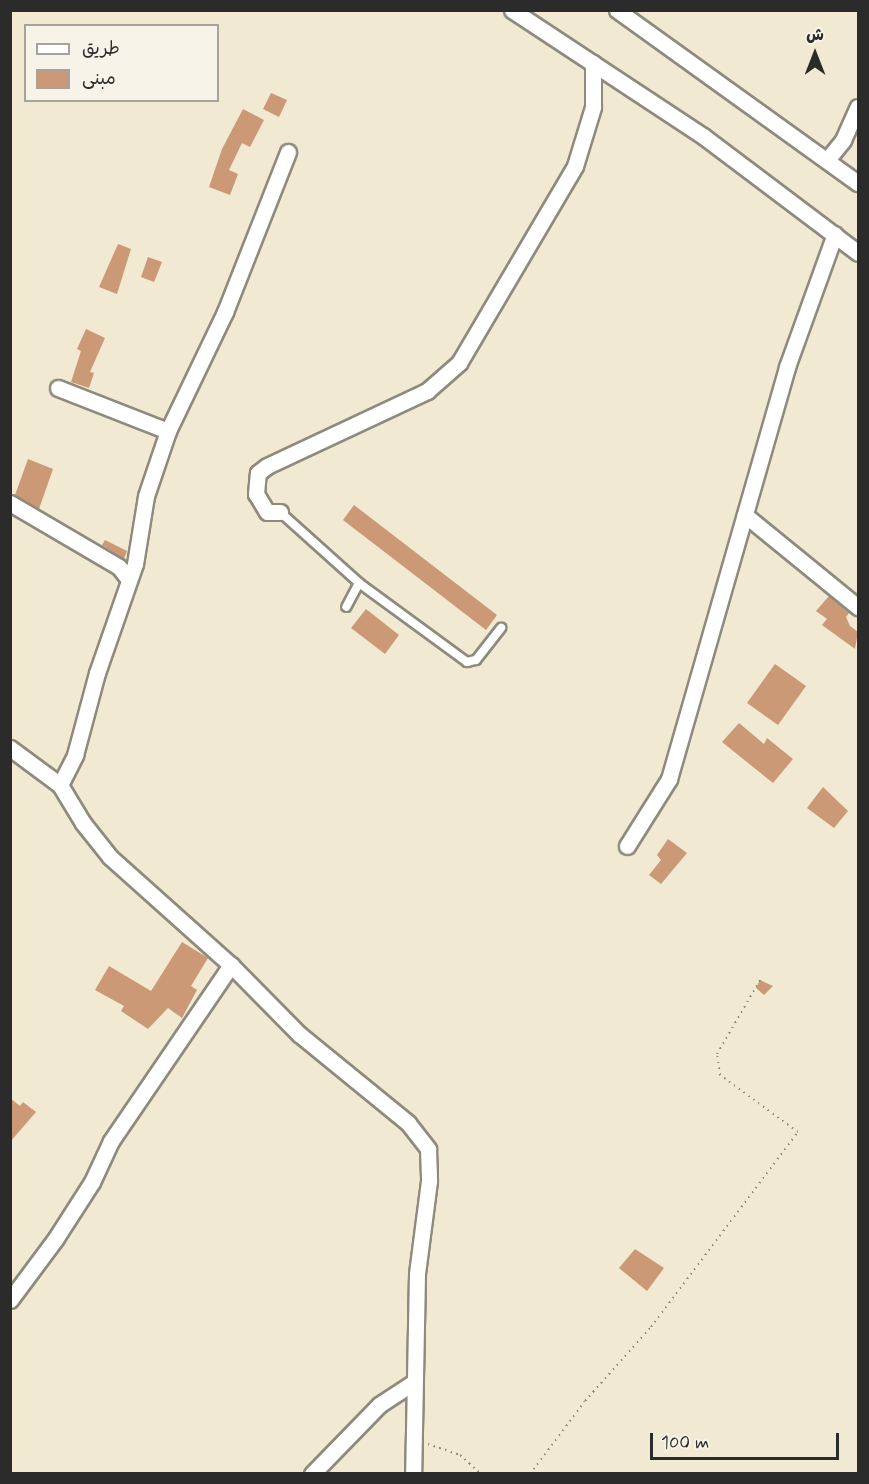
<!DOCTYPE html>
<meta charset="utf-8">
<style>
body{margin:0}
#map{position:relative;width:869px;height:1484px;overflow:hidden;background:#f1e9d1;font-family:Mynerve,"Playpen Sans Arabic",sans-serif}
div>[style]{position:absolute}
.building>*{inset:0;background:#cb9975}
.path>*{height:2px;margin-top:-1px;transform-origin:0;background:repeating-linear-gradient(90deg,#8e8a7e 0 1.5px,transparent 0 6px)}
.roads{filter:drop-shadow(2px 0 #8e8a7e) drop-shadow(-2px 0 #8e8a7e) drop-shadow(0 2px #8e8a7e) drop-shadow(0 -2px #8e8a7e)}
.lane>*{height:8px;margin:-4px;padding:0 4px;transform-origin:4px;border-radius:4px;background:#fff}
.street>*{height:15px;margin:-7.5px;padding:0 7.5px;transform-origin:7.5px;border-radius:7.5px;background:#fff}
span{translate:-50% -50%;white-space:nowrap;text-align:center;line-height:1.15;-webkit-text-stroke:4.5px #f7f3e8;paint-order:stroke}
.frame{position:absolute;inset:0;border:12px solid #2b2b2b;pointer-events:none}
.legend{position:absolute;left:24px;top:24px;width:195px;height:78px;box-sizing:border-box;background:#f7f3e8;border:2px solid #a5a39c;margin:0;padding:8px 10px;list-style:none;font-size:18px;color:#2b2b2b}
.legend li{display:flex;align-items:center;gap:12px;height:30px}
.legend b{width:30px;border:2px solid #a5a39c}
.north{position:absolute;left:785px;top:24px;width:60px;height:60px;-webkit-text-stroke:4px #f7f3e8;paint-order:stroke;rotate:0deg;font-size:16px;font-weight:700;line-height:24px;text-align:center;color:#2b2b2b}
.north::after{content:'';display:block;margin:auto;width:21px;height:27px;background:#2b2b2b;clip-path:polygon(50% 0,100% 100%,50% 72%,0 100%)}
.scale{position:absolute;left:650px;top:1433px;width:189px;height:27px;box-sizing:border-box;border:3px solid #2b2b2b;border-top:0;padding-left:8px;font-size:18px;line-height:21px;white-space:nowrap;color:#2b2b2b;-webkit-text-stroke:4px #f7f3e8;paint-order:stroke}
</style>
<div id="map">
<div class="building">
<i style="clip-path:polygon(271px 93px,287px 100px,279px 117px,263px 109px)"></i>
<i style="clip-path:polygon(243px 109px,264px 120px,250px 147px,242px 143px,229px 170px,238px 174px,230px 195px,209px 187px,222px 149px)"></i>
<i style="clip-path:polygon(118px 244px,131px 249px,117px 294px,99px 287px)"></i>
<i style="clip-path:polygon(148px 257px,162px 262px,154px 282px,141px 277px)"></i>
<i style="clip-path:polygon(86px 329px,105px 338px,90px 372px,94px 373px,89px 388px,71px 382px,81px 351px,77px 349px)"></i>
<i style="clip-path:polygon(28px 459px,53px 469px,39px 509px,15px 495px)"></i>
<i style="clip-path:polygon(354px 505px,497px 615px,486px 630px,343px 520px)"></i>
<i style="clip-path:polygon(105px 540px,127px 551px,124px 559px,102px 545px)"></i>
<i style="clip-path:polygon(829px 596px,849px 613px,846px 617px,850px 626px,858px 632px,855px 649px,822px 625px,827px 619px,816px 611px)"></i>
<i style="clip-path:polygon(366px 609px,399px 635px,385px 654px,351px 628px)"></i>
<i style="clip-path:polygon(775px 664px,806px 686px,778px 725px,747px 703px)"></i>
<i style="clip-path:polygon(739px 723px,764px 744px,767px 738px,793px 759px,773px 783px,722px 742px)"></i>
<i style="clip-path:polygon(823px 787px,848px 811px,834px 828px,807px 808px)"></i>
<i style="clip-path:polygon(668px 839px,687px 853px,661px 884px,649px 875px,661px 860px,657px 855px)"></i>
<i style="clip-path:polygon(182px 942px,208px 958px,191px 986px,197px 990px,182px 1018px,168px 1008px,148px 1029px,121px 1011px,124px 1006px,95px 990px,109px 966px,151px 991px)"></i>
<i style="clip-path:polygon(760px 980px,773px 986px,764px 995px,756px 988px)"></i>
<i style="clip-path:polygon(10px 1098px,20px 1106px,23px 1102px,36px 1112px,10px 1142px)"></i>
<i style="clip-path:polygon(635px 1249px,664px 1268px,647px 1291px,619px 1268px)"></i>
</div>
<div class="path">
<i style="left:428px;top:1444px;width:34px;rotate:19deg"></i>
<i style="left:460px;top:1455px;width:28px;rotate:42deg"></i>
<i style="left:530px;top:1474px;width:91px;rotate:-53deg"></i>
<i style="left:585px;top:1401px;width:99px;rotate:-48.3deg"></i>
<i style="left:651px;top:1327px;width:244px;rotate:-53deg"></i>
<i style="left:798px;top:1132px;width:97px;rotate:-143.8deg"></i>
<i style="left:720px;top:1075px;width:21px;rotate:-98deg"></i>
<i style="left:717px;top:1054px;width:86px;rotate:-59.8deg"></i>
</div>
<div class="roads">
<div class="lane">
<i style="left:280px;top:512px;width:106px;rotate:41.9deg"></i>
<i style="left:359px;top:583px;width:27px;rotate:118deg"></i>
<i style="left:359px;top:583px;width:134px;rotate:36.2deg"></i>
<i style="left:467px;top:662px;width:9px;rotate:-13deg"></i>
<i style="left:476px;top:660px;width:41px;rotate:-52deg"></i>
</div>
<div class="street">
<i style="left:512px;top:10px;width:229px;rotate:33.4deg"></i>
<i style="left:703px;top:136px;width:194px;rotate:37deg"></i>
<i style="left:617px;top:10px;width:297px;rotate:35.7deg"></i>
<i style="left:827px;top:160px;width:26px;rotate:-51deg"></i>
<i style="left:843px;top:140px;width:36px;rotate:-66deg"></i>
<i style="left:58px;top:388px;width:118px;rotate:21.4deg"></i>
<i style="left:10px;top:503px;width:126px;rotate:30.4deg"></i>
<i style="left:119px;top:567px;width:16px;rotate:52deg"></i>
<i style="left:280px;top:512px;width:13px;rotate:180deg"></i>
<i style="left:267px;top:512px;width:21px;rotate:-121deg"></i>
<i style="left:256px;top:494px;width:21px;rotate:-85deg"></i>
<i style="left:258px;top:473px;width:11px;rotate:-38deg"></i>
<i style="left:267px;top:466px;width:177px;rotate:-25.1deg"></i>
<i style="left:427px;top:391px;width:43px;rotate:-41.2deg"></i>
<i style="left:459px;top:363px;width:229px;rotate:-59.5deg"></i>
<i style="left:575px;top:166px;width:62px;rotate:-73deg"></i>
<i style="left:593px;top:107px;width:44px;rotate:-90deg"></i>
<i style="left:745px;top:515px;width:146px;rotate:39.2deg"></i>
<i style="left:10px;top:748px;width:62px;rotate:36.5deg"></i>
<i style="left:60px;top:785px;width:44px;rotate:58.8deg"></i>
<i style="left:83px;top:823px;width:43px;rotate:51.5deg"></i>
<i style="left:110px;top:857px;width:162px;rotate:41.8deg"></i>
<i style="left:231px;top:965px;width:97px;rotate:45.4deg"></i>
<i style="left:299px;top:1034px;width:141px;rotate:39.2deg"></i>
<i style="left:408px;top:1123px;width:33px;rotate:52deg"></i>
<i style="left:428px;top:1149px;width:32px;rotate:88deg"></i>
<i style="left:429px;top:1181px;width:94px;rotate:97.4deg"></i>
<i style="left:417px;top:1274px;width:200px;rotate:91.1deg"></i>
<i style="left:60px;top:785px;width:34px;rotate:-63deg"></i>
<i style="left:75px;top:755px;width:85px;rotate:-75deg"></i>
<i style="left:97px;top:673px;width:115px;rotate:-70.8deg"></i>
<i style="left:135px;top:564px;width:69px;rotate:-80.8deg"></i>
<i style="left:146px;top:496px;width:69px;rotate:-71.3deg"></i>
<i style="left:168px;top:431px;width:132px;rotate:-64.4deg"></i>
<i style="left:225px;top:312px;width:172px;rotate:-68.5deg"></i>
<i style="left:627px;top:846px;width:79px;rotate:-57.9deg"></i>
<i style="left:669px;top:779px;width:429px;rotate:-74deg"></i>
<i style="left:787px;top:367px;width:141px;rotate:-70.2deg"></i>
<i style="left:10px;top:1300px;width:77px;rotate:-53.4deg"></i>
<i style="left:56px;top:1238px;width:67px;rotate:-57.3deg"></i>
<i style="left:92px;top:1182px;width:45px;rotate:-65.1deg"></i>
<i style="left:111px;top:1141px;width:213px;rotate:-55.7deg"></i>
<i style="left:312px;top:1474px;width:96px;rotate:-45.8deg"></i>
<i style="left:379px;top:1405px;width:42px;rotate:-33.3deg"></i>
</div>
</div>
<div class="frame"></div>
<ul class="legend">
<li><b style="height:8px;background:#fff"></b>طريق</li>
<li><b style="height:16px;background:#cb9975"></b>مبنى</li>
</ul>
<div class="north">ش</div>
<div class="scale">100 m</div>
</div>
